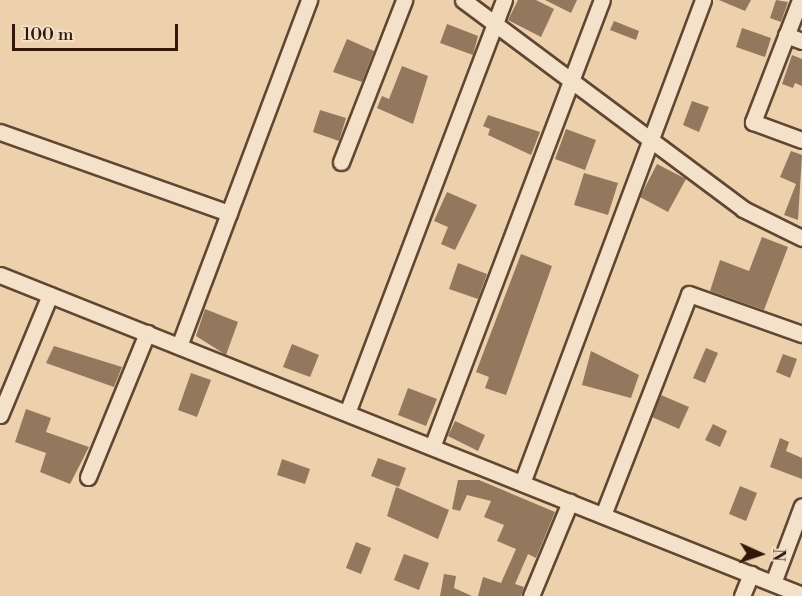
<!DOCTYPE html>
<style>
body{margin:0}
#map{position:relative;width:802px;height:596px;overflow:hidden;background:#ecd1ac;font-family:"Libre Bodoni",serif}
div>[style]{position:absolute}
.building>*{inset:0;background:#93785e}
.roads{filter:drop-shadow(2px 0 #614632) drop-shadow(-2px 0 #614632) drop-shadow(0 2px #614632) drop-shadow(0 -2px #614632)}
.minor>*{height:15px;margin:-7.5px;padding:0 7.5px;transform-origin:7.5px;border-radius:7.5px;background:#f3e1c9}
span{translate:-50% -50%;white-space:nowrap;text-align:center;line-height:1.15;-webkit-text-stroke:4.5px #f3e1c9;paint-order:stroke}
.north{position:absolute;left:730px;top:524px;width:60px;height:60px;-webkit-text-stroke:4px #f3e1c9;paint-order:stroke;rotate:93deg;font-size:16px;font-weight:700;line-height:24px;text-align:center;color:#331709}
.north::after{content:'';display:block;margin:auto;width:21px;height:27px;background:#331709;clip-path:polygon(50% 0,100% 100%,50% 72%,0 100%)}
.scale{position:absolute;left:12px;top:24px;width:166px;height:27px;box-sizing:border-box;border:3px solid #331709;border-top:0;padding-left:8px;font-size:18px;line-height:21px;white-space:nowrap;color:#331709;-webkit-text-stroke:4px #f3e1c9;paint-order:stroke}
</style>
<div id="map">
<div class="building">
<i style="clip-path:polygon(518px 0,536px 0,554px 9px,541px 37px,508px 20px)"></i>
<i style="clip-path:polygon(545px 0,577px 0,571px 13px)"></i>
<i style="clip-path:polygon(719px 0,751px 0,745px 11px)"></i>
<i style="clip-path:polygon(776px 0,788px 2px,781px 22px,770px 18px)"></i>
<i style="clip-path:polygon(614px 21px,639px 31px,636px 40px,610px 30px)"></i>
<i style="clip-path:polygon(447px 24px,478px 36px,473px 55px,440px 43px)"></i>
<i style="clip-path:polygon(742px 28px,771px 38px,765px 57px,736px 47px)"></i>
<i style="clip-path:polygon(347px 39px,374px 51px,362px 82px,333px 72px)"></i>
<i style="clip-path:polygon(792px 55px,802px 59px,802px 86px,795px 83px,793px 88px,782px 84px)"></i>
<i style="clip-path:polygon(402px 66px,428px 76px,413px 124px,377px 108px,382px 96px,389px 99px)"></i>
<i style="clip-path:polygon(692px 101px,709px 107px,699px 132px,683px 125px)"></i>
<i style="clip-path:polygon(320px 110px,346px 118px,339px 141px,313px 132px)"></i>
<i style="clip-path:polygon(488px 115px,540px 132px,531px 155px,488px 135px,490px 129px,483px 126px)"></i>
<i style="clip-path:polygon(566px 129px,596px 140px,585px 170px,555px 159px)"></i>
<i style="clip-path:polygon(791px 151px,802px 155px,798px 220px,784px 215px,796px 184px,780px 177px)"></i>
<i style="clip-path:polygon(657px 164px,686px 179px,668px 212px,640px 197px)"></i>
<i style="clip-path:polygon(584px 173px,618px 183px,608px 215px,574px 205px)"></i>
<i style="clip-path:polygon(447px 192px,477px 205px,455px 250px,441px 244px,448px 227px,434px 221px)"></i>
<i style="clip-path:polygon(762px 237px,788px 247px,764px 310px,710px 291px,720px 260px,749px 271px)"></i>
<i style="clip-path:polygon(521px 254px,552px 266px,506px 395px,485px 388px,489px 377px,476px 372px)"></i>
<i style="clip-path:polygon(458px 263px,487px 274px,478px 299px,449px 289px)"></i>
<i style="clip-path:polygon(205px 309px,238px 322px,226px 355px,196px 336px)"></i>
<i style="clip-path:polygon(292px 344px,319px 355px,310px 377px,283px 367px)"></i>
<i style="clip-path:polygon(54px 346px,122px 367px,114px 387px,46px 363px)"></i>
<i style="clip-path:polygon(706px 348px,718px 353px,705px 383px,693px 378px)"></i>
<i style="clip-path:polygon(591px 351px,639px 375px,631px 398px,582px 385px)"></i>
<i style="clip-path:polygon(783px 354px,797px 359px,790px 378px,776px 372px)"></i>
<i style="clip-path:polygon(191px 373px,211px 380px,197px 417px,178px 410px)"></i>
<i style="clip-path:polygon(408px 388px,437px 399px,426px 426px,398px 415px)"></i>
<i style="clip-path:polygon(661px 395px,689px 407px,679px 429px,652px 417px)"></i>
<i style="clip-path:polygon(26px 409px,51px 418px,46px 432px,89px 447px,70px 484px,40px 472px,46px 453px,15px 442px)"></i>
<i style="clip-path:polygon(455px 421px,485px 435px,478px 451px,448px 436px)"></i>
<i style="clip-path:polygon(713px 424px,727px 431px,720px 447px,705px 440px)"></i>
<i style="clip-path:polygon(780px 438px,789px 442px,786px 451px,802px 458px,802px 479px,770px 467px)"></i>
<i style="clip-path:polygon(378px 458px,406px 468px,399px 487px,371px 476px)"></i>
<i style="clip-path:polygon(282px 459px,310px 469px,305px 484px,277px 475px)"></i>
<i style="clip-path:polygon(458px 480px,479px 480px,555px 512px,536px 558px,528px 554px,515px 584px,524px 587px,521px 596px,478px 596px,483px 577px,501px 583px,516px 549px,497px 541px,504px 525px,484px 517px,491px 501px,467px 495px,460px 511px,452px 509px)"></i>
<i style="clip-path:polygon(740px 486px,757px 493px,746px 521px,729px 514px)"></i>
<i style="clip-path:polygon(396px 487px,449px 510px,438px 539px,387px 516px)"></i>
<i style="clip-path:polygon(356px 542px,371px 548px,361px 574px,346px 568px)"></i>
<i style="clip-path:polygon(404px 554px,429px 563px,419px 590px,394px 580px)"></i>
<i style="clip-path:polygon(444px 574px,456px 576px,454px 588px,472px 596px,440px 596px)"></i>
</div>
<div class="roads">
<div class="minor">
<i style="left:463px;top:0;width:349px;rotate:36.7deg"></i>
<i style="left:743px;top:209px;width:66px;rotate:26.2deg"></i>
<i style="left:800px;top:0;width:131px;rotate:111.1deg"></i>
<i style="left:753px;top:122px;width:52px;rotate:20.2deg"></i>
<i style="left:786px;top:35px;width:17px;rotate:21deg"></i>
<i style="left:0;top:132px;width:243px;rotate:19.5deg"></i>
<i style="left:341px;top:162px;width:174px;rotate:-68.7deg"></i>
<i style="left:0;top:275px;width:863px;rotate:21.75deg"></i>
<i style="left:179px;top:346px;width:370px;rotate:-69.4deg"></i>
<i style="left:347px;top:413px;width:442px;rotate:-69.2deg"></i>
<i style="left:0;top:415px;width:130px;rotate:-67.4deg"></i>
<i style="left:432px;top:447px;width:478px;rotate:-69.2deg"></i>
<i style="left:88px;top:477px;width:156px;rotate:-67.7deg"></i>
<i style="left:522px;top:483px;width:516px;rotate:-69.46deg"></i>
<i style="left:603px;top:515px;width:237px;rotate:-68.7deg"></i>
<i style="left:689px;top:294px;width:120px;rotate:19.5deg"></i>
<i style="left:773px;top:583px;width:82px;rotate:-69.4deg"></i>
<i style="left:531px;top:596px;width:102px;rotate:-67.5deg"></i>
<i style="left:742px;top:596px;width:24px;rotate:-68deg"></i>
</div>
</div>
<div class="north">N</div>
<div class="scale">100 m</div>
</div>
